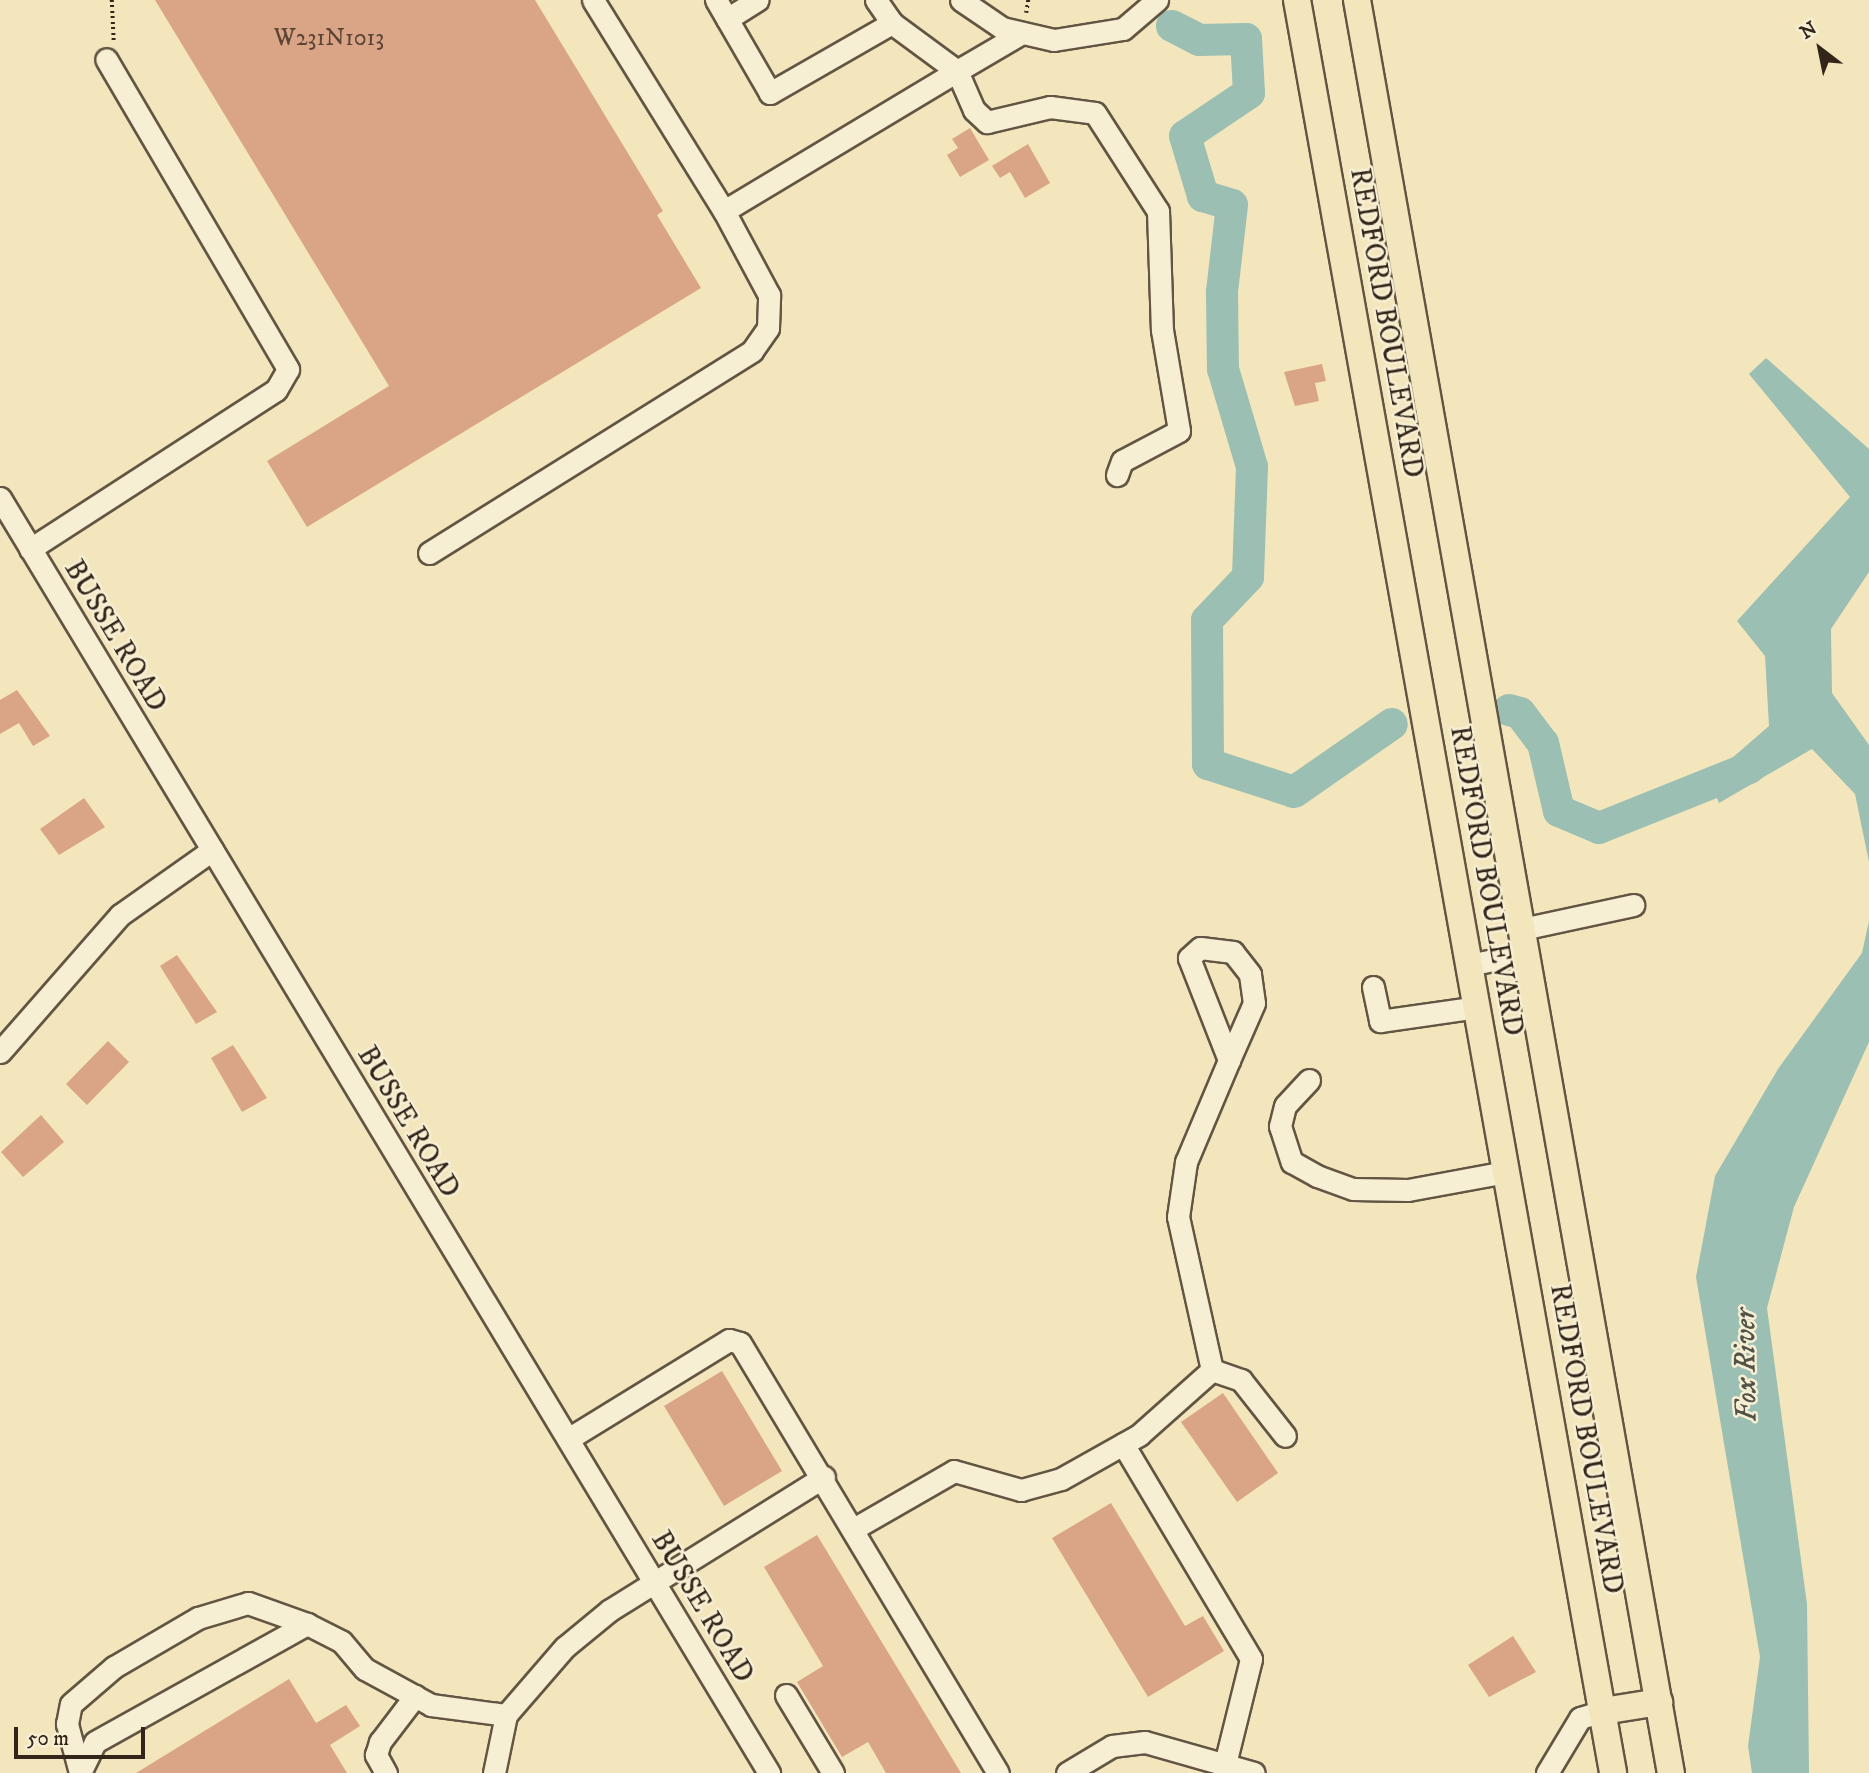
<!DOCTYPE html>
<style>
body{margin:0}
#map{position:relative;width:1869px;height:1773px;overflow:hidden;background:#f3e6bd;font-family:"IM FELL DW Pica",serif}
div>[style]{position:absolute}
.water>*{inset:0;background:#9bbfb2}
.river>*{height:32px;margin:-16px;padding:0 16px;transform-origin:16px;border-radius:16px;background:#9bbfb2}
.building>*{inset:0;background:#daa587}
.path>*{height:3.5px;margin-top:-1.75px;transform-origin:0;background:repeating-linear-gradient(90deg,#33251a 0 2px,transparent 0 5.5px)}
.roads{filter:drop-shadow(2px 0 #635543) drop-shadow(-2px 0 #635543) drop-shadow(0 2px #635543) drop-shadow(0 -2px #635543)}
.minor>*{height:21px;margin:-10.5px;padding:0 10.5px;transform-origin:10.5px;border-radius:10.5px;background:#f7efd4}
.major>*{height:26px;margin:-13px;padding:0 13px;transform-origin:13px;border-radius:13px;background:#f3e6bd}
span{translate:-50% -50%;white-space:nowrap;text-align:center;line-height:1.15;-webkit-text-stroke:5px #f7efd4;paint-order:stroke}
.number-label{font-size:24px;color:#5d4535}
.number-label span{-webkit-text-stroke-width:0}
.street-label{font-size:28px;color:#33251a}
.water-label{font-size:30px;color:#525348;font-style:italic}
.north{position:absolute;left:1785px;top:14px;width:70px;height:70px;-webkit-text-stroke:5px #f7efd4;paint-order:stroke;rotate:328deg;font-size:19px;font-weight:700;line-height:28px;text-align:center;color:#33251a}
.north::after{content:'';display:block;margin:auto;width:24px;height:32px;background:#33251a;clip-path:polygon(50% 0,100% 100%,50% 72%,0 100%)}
.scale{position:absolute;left:14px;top:1727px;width:131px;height:32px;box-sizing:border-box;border:4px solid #33251a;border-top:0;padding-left:9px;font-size:21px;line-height:24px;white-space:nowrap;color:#33251a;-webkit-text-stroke:5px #f7efd4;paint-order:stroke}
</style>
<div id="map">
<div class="water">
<i style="clip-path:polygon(1766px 358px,1869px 449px,1869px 572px,1831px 629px,1832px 693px,1869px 745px,1869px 862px,1855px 794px,1812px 749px,1719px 803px,1709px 778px,1769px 726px,1765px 656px,1737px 621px,1850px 497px,1749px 374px)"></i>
<i style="clip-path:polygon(1869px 921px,1869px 1042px,1794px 1207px,1767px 1308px,1807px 1604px,1809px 1773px,1752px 1773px,1748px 1746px,1760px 1657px,1696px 1277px,1715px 1176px,1778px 1069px,1862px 953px)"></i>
</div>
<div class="river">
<i style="left:1172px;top:26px;width:30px;rotate:27deg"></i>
<i style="left:1199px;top:40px;width:47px;rotate:-1.2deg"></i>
<i style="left:1246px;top:39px;width:54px;rotate:86.8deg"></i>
<i style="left:1249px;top:93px;width:77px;rotate:146.1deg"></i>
<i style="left:1185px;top:136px;width:63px;rotate:73.3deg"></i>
<i style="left:1203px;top:196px;width:30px;rotate:17deg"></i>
<i style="left:1232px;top:205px;width:88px;rotate:96.6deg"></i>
<i style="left:1222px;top:292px;width:77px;rotate:89.3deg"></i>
<i style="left:1223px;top:369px;width:102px;rotate:73.5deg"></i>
<i style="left:1252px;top:467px;width:110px;rotate:92.1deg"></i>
<i style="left:1248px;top:577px;width:59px;rotate:133.6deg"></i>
<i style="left:1207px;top:620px;width:144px;rotate:89.6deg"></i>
<i style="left:1208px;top:764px;width:90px;rotate:18deg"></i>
<i style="left:1294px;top:792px;width:119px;rotate:-34.8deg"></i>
<i style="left:1509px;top:710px;width:11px;rotate:15deg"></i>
<i style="left:1520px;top:713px;width:38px;rotate:53deg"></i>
<i style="left:1543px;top:743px;width:70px;rotate:76.8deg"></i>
<i style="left:1559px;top:811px;width:43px;rotate:23deg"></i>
<i style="left:1599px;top:828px;width:162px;rotate:-21.8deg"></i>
</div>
<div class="building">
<i style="clip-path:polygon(155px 0,535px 0,663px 211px,657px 215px,701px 288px,307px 527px,267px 461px,389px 386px)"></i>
<i style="clip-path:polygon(970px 128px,989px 160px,960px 177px,947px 155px,958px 148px,952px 139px)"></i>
<i style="clip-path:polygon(1028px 144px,1050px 183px,1025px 198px,1010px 172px,1000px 178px,992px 166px)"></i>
<i style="clip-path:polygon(1322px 364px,1326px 381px,1315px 383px,1319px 401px,1295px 406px,1284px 372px)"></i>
<i style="clip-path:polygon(17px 690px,50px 736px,33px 746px,19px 723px,0 734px,0 700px)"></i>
<i style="clip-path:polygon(84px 798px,105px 827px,59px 855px,40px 829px)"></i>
<i style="clip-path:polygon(177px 955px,217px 1012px,196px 1024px,160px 966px)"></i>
<i style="clip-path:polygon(108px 1041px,129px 1062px,87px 1105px,66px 1084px)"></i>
<i style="clip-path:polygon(233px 1045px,267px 1098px,242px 1112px,211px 1058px)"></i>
<i style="clip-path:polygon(41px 1115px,64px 1142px,23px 1177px,1px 1152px)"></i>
<i style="clip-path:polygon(722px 1371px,782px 1471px,724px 1506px,664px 1406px)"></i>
<i style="clip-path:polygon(1223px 1393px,1278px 1473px,1237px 1502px,1181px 1422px)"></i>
<i style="clip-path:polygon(1111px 1503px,1185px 1626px,1203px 1616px,1224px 1651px,1148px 1697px,1052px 1538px)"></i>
<i style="clip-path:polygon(817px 1535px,961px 1773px,886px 1773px,868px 1742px,842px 1757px,797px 1682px,823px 1666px,764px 1567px)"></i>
<i style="clip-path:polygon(1513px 1636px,1536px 1672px,1489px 1697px,1468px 1665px)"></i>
<i style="clip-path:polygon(289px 1679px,316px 1723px,346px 1705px,360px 1726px,330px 1745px,347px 1773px,136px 1773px)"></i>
</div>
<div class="path">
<i style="left:112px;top:0;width:43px;rotate:87.3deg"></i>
<i style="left:1026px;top:13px;width:13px;rotate:-81deg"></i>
</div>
<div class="roads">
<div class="minor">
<i style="left:593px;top:0;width:248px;rotate:58.2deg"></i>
<i style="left:724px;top:211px;width:272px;rotate:-31deg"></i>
<i style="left:957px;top:71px;width:81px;rotate:-143.6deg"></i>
<i style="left:892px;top:23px;width:141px;rotate:150.2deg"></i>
<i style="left:770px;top:93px;width:108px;rotate:-120.1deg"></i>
<i style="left:876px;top:0;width:28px;rotate:55deg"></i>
<i style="left:961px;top:0;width:50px;rotate:34.3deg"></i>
<i style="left:1002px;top:28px;width:53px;rotate:13deg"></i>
<i style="left:1054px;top:40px;width:70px;rotate:-9.1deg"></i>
<i style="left:1123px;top:29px;width:45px;rotate:-40.5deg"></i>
<i style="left:727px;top:19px;width:36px;rotate:-32deg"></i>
<i style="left:1022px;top:33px;width:75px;rotate:149.7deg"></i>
<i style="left:957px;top:71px;width:43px;rotate:66.4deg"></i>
<i style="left:974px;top:110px;width:18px;rotate:43deg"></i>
<i style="left:987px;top:122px;width:65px;rotate:-13.4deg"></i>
<i style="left:1050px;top:107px;width:45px;rotate:7.6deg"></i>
<i style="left:1095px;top:113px;width:117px;rotate:57.3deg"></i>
<i style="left:1158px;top:211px;width:119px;rotate:88.1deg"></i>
<i style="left:1162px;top:330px;width:102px;rotate:80.4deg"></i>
<i style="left:1179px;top:431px;width:64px;rotate:152.2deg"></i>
<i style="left:1122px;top:461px;width:15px;rotate:110deg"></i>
<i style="left:0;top:498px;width:1489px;rotate:58.9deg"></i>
<i style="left:30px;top:549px;width:293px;rotate:-32.9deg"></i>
<i style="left:276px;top:390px;width:24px;rotate:-60deg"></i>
<i style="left:288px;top:369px;width:359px;rotate:-120.4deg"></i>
<i style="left:429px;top:553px;width:381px;rotate:-32deg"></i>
<i style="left:752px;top:351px;width:28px;rotate:-55deg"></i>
<i style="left:768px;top:328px;width:33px;rotate:-88deg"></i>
<i style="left:769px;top:295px;width:95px;rotate:-118.2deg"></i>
<i style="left:1522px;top:929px;width:114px;rotate:-12.2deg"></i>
<i style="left:1469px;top:965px;width:59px;rotate:-11.7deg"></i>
<i style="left:1373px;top:987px;width:35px;rotate:78deg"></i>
<i style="left:1380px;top:1021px;width:98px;rotate:-8.2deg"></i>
<i style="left:0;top:1052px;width:182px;rotate:-48.8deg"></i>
<i style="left:120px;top:915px;width:113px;rotate:-35.2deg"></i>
<i style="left:1309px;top:1080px;width:35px;rotate:133deg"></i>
<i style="left:1285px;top:1106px;width:21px;rotate:104deg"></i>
<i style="left:1280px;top:1126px;width:38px;rotate:72deg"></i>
<i style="left:1292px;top:1162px;width:29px;rotate:29deg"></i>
<i style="left:1317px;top:1176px;width:38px;rotate:20deg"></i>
<i style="left:1353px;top:1189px;width:55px;rotate:1deg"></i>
<i style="left:1408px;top:1190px;width:100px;rotate:-10.4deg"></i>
<i style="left:1212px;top:1370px;width:157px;rotate:-102.5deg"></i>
<i style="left:1178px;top:1217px;width:56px;rotate:-81.7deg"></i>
<i style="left:1186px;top:1162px;width:111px;rotate:-67.1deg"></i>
<i style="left:1229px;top:1060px;width:62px;rotate:-66.3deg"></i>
<i style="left:1254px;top:1003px;width:29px;rotate:-98deg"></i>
<i style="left:1250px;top:974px;width:28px;rotate:-128deg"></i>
<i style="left:1233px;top:952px;width:33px;rotate:-173deg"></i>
<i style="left:1200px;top:948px;width:15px;rotate:138deg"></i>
<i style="left:1189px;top:958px;width:110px;rotate:68.6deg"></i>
<i style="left:568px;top:1439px;width:189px;rotate:-31.6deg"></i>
<i style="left:729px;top:1340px;width:11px;rotate:15deg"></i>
<i style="left:740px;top:1343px;width:501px;rotate:59.04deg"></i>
<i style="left:1123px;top:1444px;width:250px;rotate:59.2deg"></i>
<i style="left:1251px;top:1659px;width:108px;rotate:103.9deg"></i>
<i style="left:855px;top:1528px;width:114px;rotate:-29.9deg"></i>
<i style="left:954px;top:1471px;width:70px;rotate:15.8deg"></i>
<i style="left:1021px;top:1490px;width:41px;rotate:-15.4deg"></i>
<i style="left:1061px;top:1479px;width:90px;rotate:-29.4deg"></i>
<i style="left:1139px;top:1435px;width:98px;rotate:-41.7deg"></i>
<i style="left:1212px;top:1370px;width:31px;rotate:19deg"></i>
<i style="left:1241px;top:1380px;width:71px;rotate:51.8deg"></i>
<i style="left:786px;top:1695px;width:91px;rotate:58.9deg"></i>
<i style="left:79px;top:1769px;width:47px;rotate:-104.9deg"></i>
<i style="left:67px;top:1724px;width:20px;rotate:-79deg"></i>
<i style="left:71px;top:1704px;width:57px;rotate:-40.7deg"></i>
<i style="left:114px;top:1667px;width:97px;rotate:-30.3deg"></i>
<i style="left:198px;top:1618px;width:52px;rotate:-16.7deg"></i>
<i style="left:248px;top:1603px;width:63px;rotate:19.6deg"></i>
<i style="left:80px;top:1773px;width:34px;rotate:-64deg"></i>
<i style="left:95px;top:1742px;width:243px;rotate:-29.1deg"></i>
<i style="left:307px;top:1624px;width:39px;rotate:27deg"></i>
<i style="left:342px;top:1642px;width:35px;rotate:50deg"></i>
<i style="left:365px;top:1669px;width:75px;rotate:28.6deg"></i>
<i style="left:431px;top:1705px;width:76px;rotate:7.6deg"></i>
<i style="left:386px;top:1773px;width:21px;rotate:-119deg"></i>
<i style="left:376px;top:1755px;width:14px;rotate:-73deg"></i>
<i style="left:380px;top:1742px;width:58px;rotate:-52.7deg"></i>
<i style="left:494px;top:1773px;width:59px;rotate:-78.3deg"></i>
<i style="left:506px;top:1715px;width:90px;rotate:-49.1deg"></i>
<i style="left:565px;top:1647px;width:58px;rotate:-39.4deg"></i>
<i style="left:610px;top:1610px;width:252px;rotate:-31.9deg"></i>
<i style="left:1067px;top:1773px;width:52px;rotate:-31deg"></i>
<i style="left:1112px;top:1746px;width:33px;rotate:-7deg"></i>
<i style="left:1145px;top:1742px;width:113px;rotate:15.9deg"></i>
<i style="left:1547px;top:1773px;width:64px;rotate:-59deg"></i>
<i style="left:1580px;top:1718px;width:24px;rotate:-17deg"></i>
</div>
<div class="major">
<i style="left:1297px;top:0;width:1801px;rotate:79.89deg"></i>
<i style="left:1357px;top:0;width:1801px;rotate:79.96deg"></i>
<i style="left:1603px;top:1711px;width:57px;rotate:-9.1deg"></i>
</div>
</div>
<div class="number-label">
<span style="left:329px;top:39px">W231N1013</span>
</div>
<div class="street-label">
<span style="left:1386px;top:323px;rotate:80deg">REDFORD BOULEVARD</span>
<span style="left:115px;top:636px;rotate:59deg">BUSSE ROAD</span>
<span style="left:1486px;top:881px;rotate:80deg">REDFORD BOULEVARD</span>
<span style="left:408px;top:1122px;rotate:59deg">BUSSE ROAD</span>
<span style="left:1586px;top:1439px;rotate:80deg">REDFORD BOULEVARD</span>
<span style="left:702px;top:1607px;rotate:59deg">BUSSE ROAD</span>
</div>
<div class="water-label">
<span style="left:1747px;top:1365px;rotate:-91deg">Fox River</span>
</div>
<div class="north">N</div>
<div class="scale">50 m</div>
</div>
